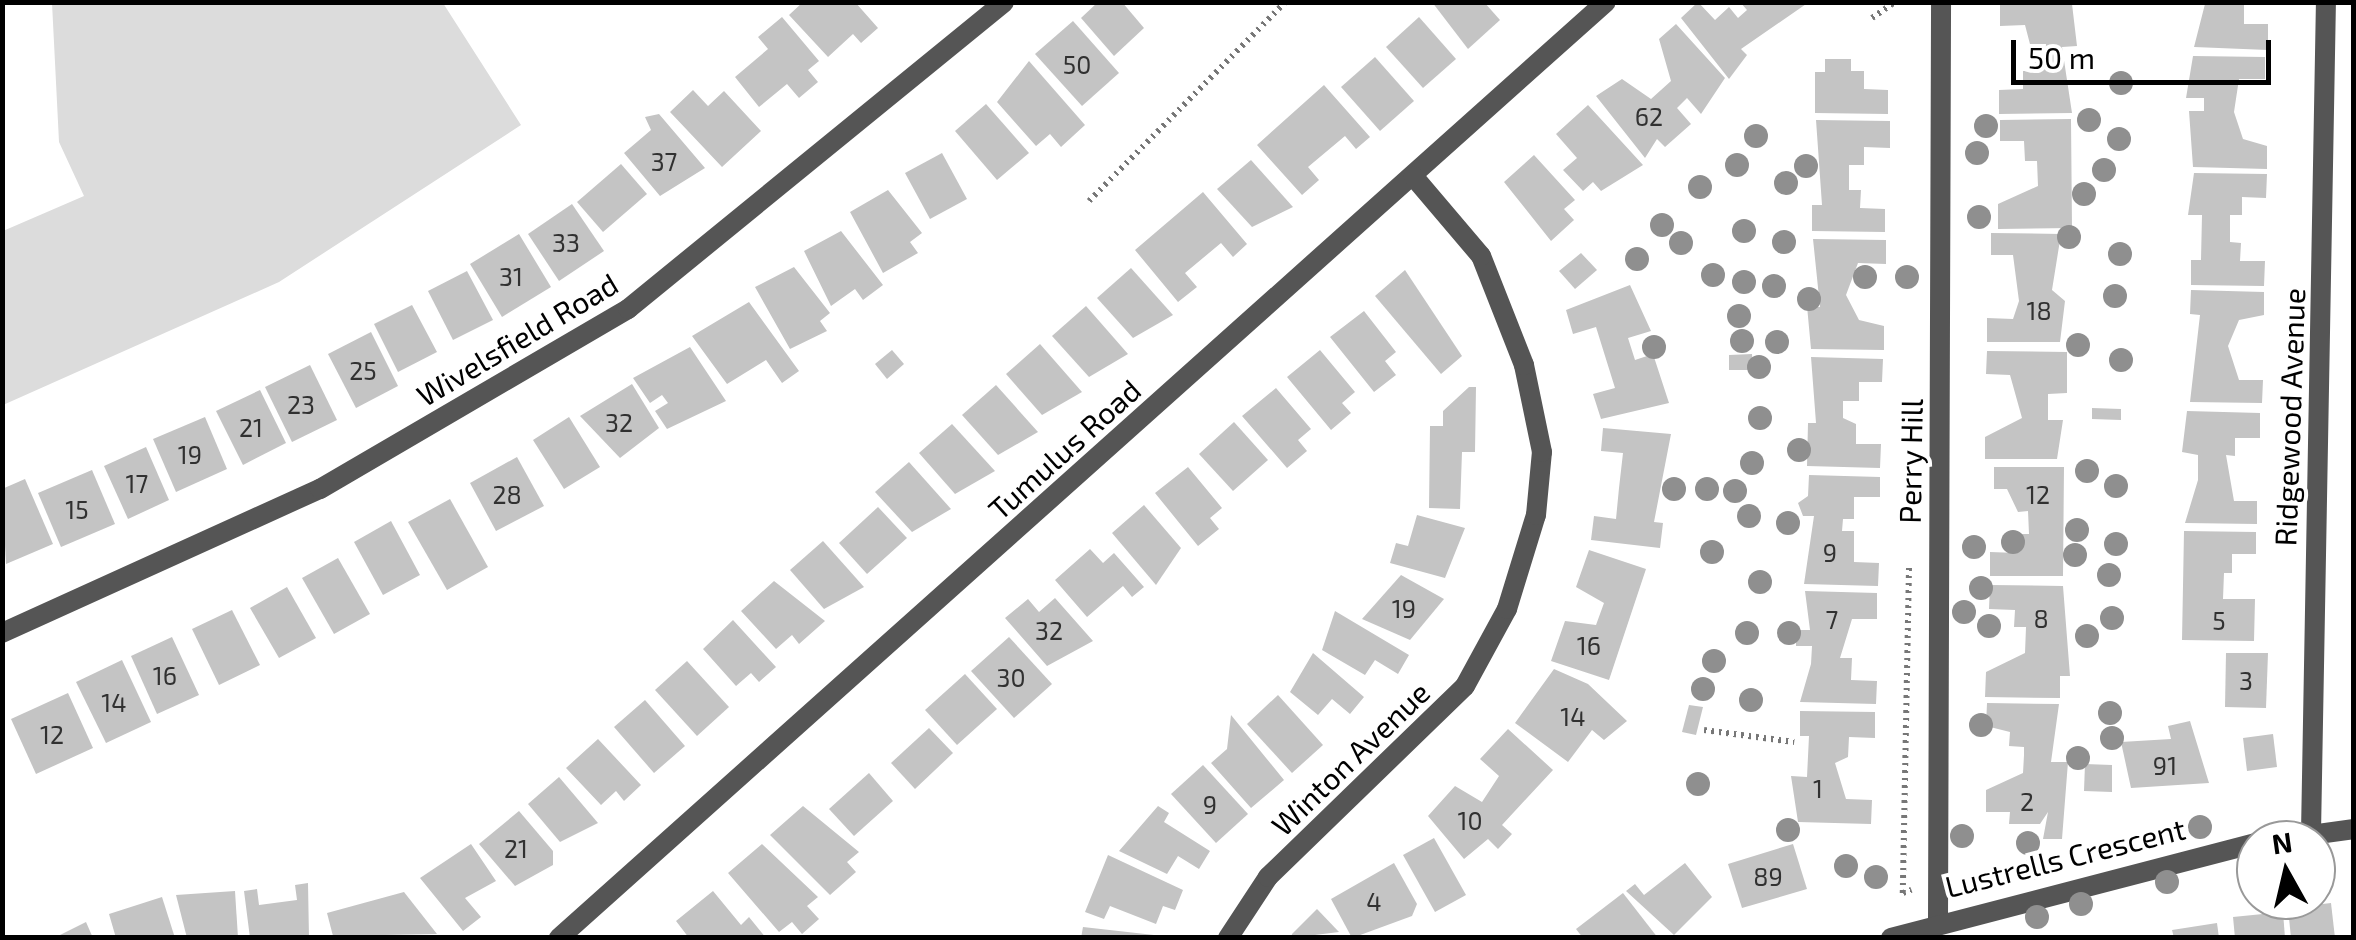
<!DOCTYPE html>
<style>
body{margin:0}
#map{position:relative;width:2356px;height:940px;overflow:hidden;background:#fff;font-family:"Exo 2",sans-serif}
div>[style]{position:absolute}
.green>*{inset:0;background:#dcdcdc}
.building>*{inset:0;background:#c4c4c4}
.path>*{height:6px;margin-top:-3px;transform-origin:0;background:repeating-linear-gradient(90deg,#777 0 2.5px,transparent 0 7.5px)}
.minor>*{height:20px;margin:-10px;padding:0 10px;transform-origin:10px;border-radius:10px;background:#555}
.trees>*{width:24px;height:24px;margin:-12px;border-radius:50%;background:#8f8f8f}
span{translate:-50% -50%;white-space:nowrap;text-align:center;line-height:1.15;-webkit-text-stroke:8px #fff;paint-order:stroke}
.number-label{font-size:25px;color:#313131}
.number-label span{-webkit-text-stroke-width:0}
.street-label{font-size:30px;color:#000}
.frame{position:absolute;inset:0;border:5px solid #000;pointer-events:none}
.north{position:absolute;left:2236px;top:820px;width:100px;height:100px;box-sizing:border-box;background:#fff;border:2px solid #999;border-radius:50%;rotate:352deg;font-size:28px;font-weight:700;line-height:40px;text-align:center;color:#000}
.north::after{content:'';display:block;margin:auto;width:35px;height:45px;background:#000;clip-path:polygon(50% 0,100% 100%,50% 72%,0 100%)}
.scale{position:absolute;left:2011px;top:40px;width:260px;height:45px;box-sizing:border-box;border:5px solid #000;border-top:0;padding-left:12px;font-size:30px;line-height:35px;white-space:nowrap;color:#000;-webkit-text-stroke:8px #fff;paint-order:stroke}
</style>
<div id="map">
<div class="green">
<i style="clip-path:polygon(52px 3px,443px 3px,521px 125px,279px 282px,3px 405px,3px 231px,84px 196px,59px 142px)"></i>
</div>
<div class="building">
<i style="clip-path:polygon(803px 2px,855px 2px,878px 28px,861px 43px,853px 34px,828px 57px,789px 15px)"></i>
<i style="clip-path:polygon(1098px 2px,1122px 2px,1144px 28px,1114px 56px,1081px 18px)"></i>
<i style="clip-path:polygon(1432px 2px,1484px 2px,1500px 20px,1468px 49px)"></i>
<i style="clip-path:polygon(1698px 2px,1715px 20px,1729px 7px,1738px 18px,1747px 10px,1740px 2px,1809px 2px,1741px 49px,1747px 55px,1729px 79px,1681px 18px)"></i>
<i style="clip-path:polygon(2072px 4px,2077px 46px,2062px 47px,2072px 113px,1999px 114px,1999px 90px,2023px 89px,2023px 71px,2037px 71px,2025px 25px,2000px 26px,2000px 5px)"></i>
<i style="clip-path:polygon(2205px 4px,2244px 5px,2244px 24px,2268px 24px,2268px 50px,2194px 47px)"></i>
<i style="clip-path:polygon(782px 17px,819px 61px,808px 70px,818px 82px,799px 98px,787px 84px,759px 107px,735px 77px,768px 49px,758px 37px)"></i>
<i style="clip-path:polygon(1419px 17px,1456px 59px,1423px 88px,1386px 47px)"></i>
<i style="clip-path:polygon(1073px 21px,1119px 73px,1082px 106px,1035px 54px)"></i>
<i style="clip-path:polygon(1676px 24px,1725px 78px,1701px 114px,1687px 98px,1677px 108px,1691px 124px,1665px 147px,1657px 139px,1645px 158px,1596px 96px,1622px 79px,1651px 99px,1671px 81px,1659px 39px)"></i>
<i style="clip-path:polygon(2193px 56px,2265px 57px,2265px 79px,2239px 79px,2234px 112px,2243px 139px,2267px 146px,2267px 169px,2193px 167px,2189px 111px,2204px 111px,2204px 98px,2186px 98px)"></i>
<i style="clip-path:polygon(1375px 57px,1414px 101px,1380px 131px,1341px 87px)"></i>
<i style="clip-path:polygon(1825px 59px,1851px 59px,1851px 71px,1864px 71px,1864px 89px,1888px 90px,1888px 114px,1815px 113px,1815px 72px,1825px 72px)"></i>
<i style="clip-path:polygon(1029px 61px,1085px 125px,1061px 147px,1050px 134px,1036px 146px,997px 102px)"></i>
<i style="clip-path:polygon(1324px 85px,1370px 137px,1356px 149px,1345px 136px,1308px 167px,1319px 180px,1302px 195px,1257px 145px)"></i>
<i style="clip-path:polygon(693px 90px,708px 106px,724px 91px,761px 131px,722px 167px,670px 112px)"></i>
<i style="clip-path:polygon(986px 104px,1029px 153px,997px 180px,955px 131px)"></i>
<i style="clip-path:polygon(1588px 105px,1643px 165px,1601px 191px,1593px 182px,1583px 191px,1563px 170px,1577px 158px,1556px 134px)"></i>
<i style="clip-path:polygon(659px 114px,705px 168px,660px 196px,624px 153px,651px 130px,645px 117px)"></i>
<i style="clip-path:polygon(2071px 119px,2072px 228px,1998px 229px,1998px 204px,2038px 186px,2037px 161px,2025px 161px,2024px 141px,2000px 141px,2000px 120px)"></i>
<i style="clip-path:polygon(1816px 120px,1890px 121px,1890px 148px,1864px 147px,1864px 165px,1849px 165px,1849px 190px,1861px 190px,1860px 208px,1885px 209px,1885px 232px,1812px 231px,1812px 205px,1822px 205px)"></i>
<i style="clip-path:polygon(942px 153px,967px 199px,930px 219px,905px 173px)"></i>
<i style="clip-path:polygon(1534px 155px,1575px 200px,1564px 209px,1574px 220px,1551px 241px,1504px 182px)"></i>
<i style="clip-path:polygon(1251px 160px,1293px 207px,1252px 227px,1217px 189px)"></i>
<i style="clip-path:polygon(621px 164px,647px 194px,603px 232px,577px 202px)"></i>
<i style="clip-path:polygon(2194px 173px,2267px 174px,2266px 198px,2242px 197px,2242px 215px,2230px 215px,2230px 242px,2241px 243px,2240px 261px,2265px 261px,2264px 286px,2191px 285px,2191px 260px,2201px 260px,2202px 215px,2188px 215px)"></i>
<i style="clip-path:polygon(888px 190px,922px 233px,910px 242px,918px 253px,883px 273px,850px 212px)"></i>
<i style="clip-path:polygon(1203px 192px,1247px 244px,1233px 257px,1221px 243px,1185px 273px,1197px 287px,1178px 302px,1135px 250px)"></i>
<i style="clip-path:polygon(572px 204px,604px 251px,559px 281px,528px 234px)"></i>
<i style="clip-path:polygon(841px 231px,883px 285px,863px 300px,855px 289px,831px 306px,804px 251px)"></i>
<i style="clip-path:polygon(1991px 233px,2061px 234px,2052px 290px,2065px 301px,2060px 342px,1987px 342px,1987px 318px,2013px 319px,2019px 301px,2013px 255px,1991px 255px)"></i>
<i style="clip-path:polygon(519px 234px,551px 287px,502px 317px,470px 264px)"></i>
<i style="clip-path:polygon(1813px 239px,1886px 240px,1886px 264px,1858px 263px,1846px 295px,1859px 320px,1884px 326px,1884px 350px,1811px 349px,1807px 306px,1820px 307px)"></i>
<i style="clip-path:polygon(1581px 253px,1597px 270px,1575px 289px,1559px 271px)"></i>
<i style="clip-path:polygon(794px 267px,830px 313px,820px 321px,827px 331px,790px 349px,755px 287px)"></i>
<i style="clip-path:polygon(1131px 268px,1173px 315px,1133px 338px,1097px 298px)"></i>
<i style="clip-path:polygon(1405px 270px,1462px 356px,1441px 374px,1375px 296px)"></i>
<i style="clip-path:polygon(467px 271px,493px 320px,453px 340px,428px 291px)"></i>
<i style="clip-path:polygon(1630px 285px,1651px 331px,1628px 338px,1635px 360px,1653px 354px,1669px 403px,1601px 419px,1593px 394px,1615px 388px,1596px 327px,1573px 334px,1566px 310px)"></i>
<i style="clip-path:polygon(2191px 290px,2264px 292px,2264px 315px,2239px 320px,2228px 346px,2239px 380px,2263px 380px,2262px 403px,2190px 402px,2200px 315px,2190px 314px)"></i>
<i style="clip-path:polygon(749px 302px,799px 371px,782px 383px,766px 360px,727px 384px,692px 336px)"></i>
<i style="clip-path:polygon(412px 305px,437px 352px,398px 372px,374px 324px)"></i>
<i style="clip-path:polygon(1086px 306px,1128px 354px,1089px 377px,1052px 336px)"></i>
<i style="clip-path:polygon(1364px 311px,1396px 352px,1385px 361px,1396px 375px,1374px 392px,1330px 337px)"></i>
<i style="clip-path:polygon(371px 332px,398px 386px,356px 408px,328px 354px)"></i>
<i style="clip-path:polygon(1040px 344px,1082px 392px,1042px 415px,1006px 374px)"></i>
<i style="clip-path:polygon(690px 347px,726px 401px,667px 429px,655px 411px,668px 403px,662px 395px,650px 403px,633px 378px)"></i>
<i style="clip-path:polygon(892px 350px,904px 364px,887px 379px,875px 364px)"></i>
<i style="clip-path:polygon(1320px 350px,1355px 392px,1342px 403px,1351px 413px,1331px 430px,1287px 377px)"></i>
<i style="clip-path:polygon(1987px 351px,2067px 352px,2067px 393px,2048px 394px,2048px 420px,2063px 420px,2057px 459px,1985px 459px,1985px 437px,2022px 418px,2010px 375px,1986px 374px)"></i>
<i style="clip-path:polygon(1752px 354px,1753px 370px,1729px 370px,1729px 355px)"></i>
<i style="clip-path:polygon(1811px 357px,1883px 359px,1882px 382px,1859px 382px,1859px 401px,1843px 401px,1843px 418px,1856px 424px,1856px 444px,1881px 444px,1880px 468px,1807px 466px,1808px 423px,1816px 423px)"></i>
<i style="clip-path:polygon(310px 365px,337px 420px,292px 442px,265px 387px)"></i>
<i style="clip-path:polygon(632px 384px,659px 428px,620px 458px,580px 416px)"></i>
<i style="clip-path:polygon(996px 385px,1038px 432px,998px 455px,962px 415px)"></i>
<i style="clip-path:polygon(1469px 387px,1476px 387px,1475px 452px,1462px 452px,1460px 509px,1429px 508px,1430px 426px,1443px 426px,1443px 411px)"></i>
<i style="clip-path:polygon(1276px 388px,1311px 429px,1298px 440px,1307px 451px,1287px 468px,1242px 416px)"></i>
<i style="clip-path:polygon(260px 390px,286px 443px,243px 465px,216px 411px)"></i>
<i style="clip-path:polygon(2092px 408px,2121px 409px,2121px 420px,2092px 419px)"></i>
<i style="clip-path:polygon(2187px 411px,2260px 413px,2260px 438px,2235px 438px,2235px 456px,2226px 455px,2234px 501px,2257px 501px,2257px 524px,2185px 523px,2198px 480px,2198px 455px,2182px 452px)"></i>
<i style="clip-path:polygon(205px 417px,227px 469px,176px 492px,153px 439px)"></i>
<i style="clip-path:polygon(569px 417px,600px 467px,564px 489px,533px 440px)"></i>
<i style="clip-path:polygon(1234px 422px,1268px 460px,1233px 491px,1199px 454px)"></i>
<i style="clip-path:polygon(952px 424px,995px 471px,955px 494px,919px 453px)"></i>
<i style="clip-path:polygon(1603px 428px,1671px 434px,1654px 522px,1663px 523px,1660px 548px,1591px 540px,1594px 516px,1616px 519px,1619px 488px,1623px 453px,1601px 451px)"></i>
<i style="clip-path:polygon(146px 447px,169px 500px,128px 519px,104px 466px)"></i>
<i style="clip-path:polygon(517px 457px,544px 506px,496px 531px,470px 483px)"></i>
<i style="clip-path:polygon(909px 462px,951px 509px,912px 532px,875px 492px)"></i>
<i style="clip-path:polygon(1188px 467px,1222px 508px,1210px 518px,1219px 529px,1198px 546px,1155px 493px)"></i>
<i style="clip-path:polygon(1994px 467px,2064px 467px,2063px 576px,1990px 576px,1990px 552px,2017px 553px,2017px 534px,2029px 534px,2028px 511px,2018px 512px,2007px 489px,1994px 489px)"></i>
<i style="clip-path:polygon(92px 470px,115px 524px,61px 547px,38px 493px)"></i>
<i style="clip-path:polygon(1809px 475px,1880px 477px,1880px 497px,1854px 497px,1854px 519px,1843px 519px,1842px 531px,1854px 531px,1854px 562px,1879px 563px,1878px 586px,1804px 584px,1814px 516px,1803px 516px,1798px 503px,1808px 496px)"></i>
<i style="clip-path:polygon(25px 479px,53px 544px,6px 564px,2px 489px)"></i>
<i style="clip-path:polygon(450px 499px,488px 567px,447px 590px,408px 522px)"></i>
<i style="clip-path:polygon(1144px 505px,1181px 548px,1156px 585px,1112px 533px)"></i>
<i style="clip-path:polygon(878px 507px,907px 538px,867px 574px,839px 543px)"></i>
<i style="clip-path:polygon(1417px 515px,1465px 528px,1445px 578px,1390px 563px,1396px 543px,1408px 546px)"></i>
<i style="clip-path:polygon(391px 521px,420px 575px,383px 595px,354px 542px)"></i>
<i style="clip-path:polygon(2184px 531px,2256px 532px,2256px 554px,2232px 554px,2232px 573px,2224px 573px,2223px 599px,2255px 599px,2254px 641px,2182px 640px)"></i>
<i style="clip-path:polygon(823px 541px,864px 587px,824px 609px,790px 570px)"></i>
<i style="clip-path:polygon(1090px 549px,1103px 563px,1114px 553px,1144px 587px,1132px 597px,1123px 586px,1087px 617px,1055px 580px)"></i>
<i style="clip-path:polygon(1589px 550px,1646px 569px,1609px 680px,1551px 661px,1565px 621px,1596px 625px,1604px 603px,1576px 587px)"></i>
<i style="clip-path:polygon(338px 558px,370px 614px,334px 634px,302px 578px)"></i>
<i style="clip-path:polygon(1401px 575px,1444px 599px,1410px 640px,1362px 619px)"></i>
<i style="clip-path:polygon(774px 581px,825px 621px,799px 644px,792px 635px,776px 649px,741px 611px)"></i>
<i style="clip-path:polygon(1990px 585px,2063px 586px,2070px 676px,2060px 676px,2060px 698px,1985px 697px,1986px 672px,2025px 653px,2026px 627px,2014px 627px,2015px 610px,1989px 609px)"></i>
<i style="clip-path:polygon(287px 587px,316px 638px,279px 658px,250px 608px)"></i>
<i style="clip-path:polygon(1805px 591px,1877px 593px,1877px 619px,1852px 619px,1840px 658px,1852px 658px,1851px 680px,1877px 681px,1876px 704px,1800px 702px,1811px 664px,1812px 646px,1796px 646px,1796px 630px,1810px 630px)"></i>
<i style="clip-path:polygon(1055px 598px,1093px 641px,1047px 666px,1005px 618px,1028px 599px,1039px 612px)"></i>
<i style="clip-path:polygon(232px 610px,260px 665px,219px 685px,192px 629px)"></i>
<i style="clip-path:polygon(1335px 611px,1409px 655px,1398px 674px,1375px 660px,1365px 675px,1322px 650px)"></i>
<i style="clip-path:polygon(733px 620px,776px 667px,759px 682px,751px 673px,736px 686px,703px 649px)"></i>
<i style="clip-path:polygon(172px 637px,199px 695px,157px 714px,131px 656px)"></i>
<i style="clip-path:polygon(1009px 637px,1052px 684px,1014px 718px,971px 671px)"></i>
<i style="clip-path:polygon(1313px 653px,1364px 697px,1350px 714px,1332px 699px,1318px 715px,1290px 692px)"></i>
<i style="clip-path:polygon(2226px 653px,2268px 653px,2266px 708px,2225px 707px)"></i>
<i style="clip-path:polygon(122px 660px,151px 722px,106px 743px,76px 682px)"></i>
<i style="clip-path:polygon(687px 661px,729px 707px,697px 736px,655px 690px)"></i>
<i style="clip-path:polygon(1554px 669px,1588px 684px,1627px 721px,1604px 740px,1592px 730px,1568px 762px,1515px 723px)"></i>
<i style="clip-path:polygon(965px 674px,997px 709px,957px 745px,925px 710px)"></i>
<i style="clip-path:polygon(68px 693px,93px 748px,36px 774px,11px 719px)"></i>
<i style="clip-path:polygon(1278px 695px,1323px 745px,1292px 773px,1247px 724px)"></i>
<i style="clip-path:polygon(645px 700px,685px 746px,654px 773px,614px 727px)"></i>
<i style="clip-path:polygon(1987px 703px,2059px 704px,2051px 762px,2068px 762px,2062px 839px,2043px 839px,2048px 812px,2040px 824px,2009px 824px,2010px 812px,1986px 812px,1986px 790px,2023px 773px,2024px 755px,2024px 747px,2009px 746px,2010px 732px,1986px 726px)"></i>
<i style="clip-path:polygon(1689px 705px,1703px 707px,1696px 735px,1682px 732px)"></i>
<i style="clip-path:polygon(1800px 711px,1875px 712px,1875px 738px,1849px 737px,1848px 757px,1835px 763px,1846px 799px,1872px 800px,1871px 824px,1798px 822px,1791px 776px,1807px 777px,1809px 736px,1800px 736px)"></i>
<i style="clip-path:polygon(1231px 715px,1284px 780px,1251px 808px,1211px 763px,1227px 749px)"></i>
<i style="clip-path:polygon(2190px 721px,2209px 783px,2131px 788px,2121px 742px,2171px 739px,2168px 726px)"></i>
<i style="clip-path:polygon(929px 728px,953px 753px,915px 789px,891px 763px)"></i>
<i style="clip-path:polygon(1508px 729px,1553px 770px,1502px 825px,1512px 834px,1498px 849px,1488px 839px,1464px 859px,1428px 816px,1455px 786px,1482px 802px,1499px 776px,1480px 759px)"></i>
<i style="clip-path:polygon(2273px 734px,2277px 767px,2247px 771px,2243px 738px)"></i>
<i style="clip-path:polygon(598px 739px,641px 785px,624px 801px,616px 791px,601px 805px,566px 768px)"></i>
<i style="clip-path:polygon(2085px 764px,2112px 765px,2112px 792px,2084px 791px)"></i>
<i style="clip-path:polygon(1203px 765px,1248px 814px,1216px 843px,1171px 794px)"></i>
<i style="clip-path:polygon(869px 773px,893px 801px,854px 836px,829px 809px)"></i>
<i style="clip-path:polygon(559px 777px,598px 823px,560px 842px,528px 804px)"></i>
<i style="clip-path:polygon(803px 806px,859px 852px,847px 862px,856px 872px,830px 895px,770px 835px)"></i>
<i style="clip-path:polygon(1158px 806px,1169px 813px,1164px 822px,1210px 851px,1199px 869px,1178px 856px,1167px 874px,1119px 851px)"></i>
<i style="clip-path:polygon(519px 811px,553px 851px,553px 865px,515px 886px,479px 844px)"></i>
<i style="clip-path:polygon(1434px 838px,1466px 895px,1435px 912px,1403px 855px)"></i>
<i style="clip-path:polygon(471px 844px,496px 881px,465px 898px,481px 917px,463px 931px,420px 878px)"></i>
<i style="clip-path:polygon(762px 844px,818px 897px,807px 906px,819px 919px,802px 934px,792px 922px,779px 932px,728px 873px)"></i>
<i style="clip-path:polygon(1793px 844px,1807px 889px,1742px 908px,1728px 864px)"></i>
<i style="clip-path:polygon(1108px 855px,1183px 890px,1175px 910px,1163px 906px,1156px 924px,1110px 906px,1104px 919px,1085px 912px)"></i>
<i style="clip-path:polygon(1394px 863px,1417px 904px,1412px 916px,1352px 938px,1331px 899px)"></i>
<i style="clip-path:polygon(1685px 863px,1712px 897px,1674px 935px,1626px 891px,1635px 884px,1644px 895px)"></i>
<i style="clip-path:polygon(308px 883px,309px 938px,250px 938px,244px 891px,257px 889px,259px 905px,297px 900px,295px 885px)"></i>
<i style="clip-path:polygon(235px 891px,238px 938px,187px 938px,176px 895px)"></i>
<i style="clip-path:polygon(713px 891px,741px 925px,749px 917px,766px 938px,689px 938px,676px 921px)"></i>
<i style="clip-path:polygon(404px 892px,437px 934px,333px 936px,327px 913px)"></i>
<i style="clip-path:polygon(1623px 893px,1658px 938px,1583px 938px,1576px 929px)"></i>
<i style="clip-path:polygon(162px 897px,175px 938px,116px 938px,109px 914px)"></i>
<i style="clip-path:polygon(2331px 903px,2335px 938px,2291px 938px,2288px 908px)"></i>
<i style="clip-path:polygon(1317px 909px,1339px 932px,1291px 938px,1292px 934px)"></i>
<i style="clip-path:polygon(2283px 912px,2285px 938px,2235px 938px,2233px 917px)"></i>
<i style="clip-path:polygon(86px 922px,93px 938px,54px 938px)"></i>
<i style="clip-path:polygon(2217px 923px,2219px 938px,2174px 938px,2172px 930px)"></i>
<i style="clip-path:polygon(1083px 927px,1154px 935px,1154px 938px,1081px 938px)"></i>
</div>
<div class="path">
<i style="left:1872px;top:18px;width:28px;rotate:-35deg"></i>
<i style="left:1089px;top:201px;width:279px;rotate:-45.4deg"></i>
<i style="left:1909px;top:568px;width:325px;rotate:91.1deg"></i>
<i style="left:1903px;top:893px;width:9px;rotate:-21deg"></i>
<i style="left:1704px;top:730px;width:91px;rotate:7.6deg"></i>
</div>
<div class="minor">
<i style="left:2px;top:633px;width:349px;rotate:-24.4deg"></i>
<i style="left:320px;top:489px;width:357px;rotate:-30.3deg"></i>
<i style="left:628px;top:309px;width:485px;rotate:-39.2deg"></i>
<i style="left:2311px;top:833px;width:831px;rotate:-88.97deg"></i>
<i style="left:2274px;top:840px;width:81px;rotate:-7.8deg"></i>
<i style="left:1938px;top:921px;width:919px;rotate:-89.81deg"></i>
<i style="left:559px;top:938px;width:1404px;rotate:-41.8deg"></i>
<i style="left:1228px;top:938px;width:73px;rotate:-56.7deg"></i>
<i style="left:1268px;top:877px;width:274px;rotate:-44.1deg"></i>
<i style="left:1465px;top:686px;width:88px;rotate:-61.4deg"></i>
<i style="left:1507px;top:609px;width:98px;rotate:-72.9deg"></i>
<i style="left:1536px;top:515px;width:63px;rotate:-84.6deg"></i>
<i style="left:1542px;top:452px;width:89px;rotate:-101.7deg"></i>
<i style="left:1524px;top:365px;width:117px;rotate:-111.5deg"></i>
<i style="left:1481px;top:256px;width:104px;rotate:-130.3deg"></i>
<i style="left:1891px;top:938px;width:377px;rotate:-14.6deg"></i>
</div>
<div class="trees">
<i style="left:2121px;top:83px"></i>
<i style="left:2089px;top:120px"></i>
<i style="left:1986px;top:126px"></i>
<i style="left:1756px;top:136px"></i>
<i style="left:2119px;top:139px"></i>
<i style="left:1977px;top:153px"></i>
<i style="left:1737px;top:165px"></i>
<i style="left:1806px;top:166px"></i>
<i style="left:2104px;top:170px"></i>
<i style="left:1786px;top:183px"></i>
<i style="left:1700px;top:187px"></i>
<i style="left:2084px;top:194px"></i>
<i style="left:1979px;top:217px"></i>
<i style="left:1662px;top:225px"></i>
<i style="left:1744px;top:231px"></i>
<i style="left:2069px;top:237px"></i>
<i style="left:1784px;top:242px"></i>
<i style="left:1681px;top:243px"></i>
<i style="left:2120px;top:254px"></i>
<i style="left:1637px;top:259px"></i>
<i style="left:1713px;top:275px"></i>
<i style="left:1865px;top:277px"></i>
<i style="left:1907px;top:277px"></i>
<i style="left:1744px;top:282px"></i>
<i style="left:1774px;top:286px"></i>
<i style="left:2115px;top:296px"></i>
<i style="left:1809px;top:299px"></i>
<i style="left:1739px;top:316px"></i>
<i style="left:1742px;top:341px"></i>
<i style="left:1777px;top:342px"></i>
<i style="left:2078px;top:345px"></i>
<i style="left:1654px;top:347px"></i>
<i style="left:2121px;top:360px"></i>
<i style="left:1759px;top:367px"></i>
<i style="left:1760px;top:418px"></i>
<i style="left:1799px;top:450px"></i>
<i style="left:1752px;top:463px"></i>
<i style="left:2087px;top:471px"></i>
<i style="left:2116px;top:486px"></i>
<i style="left:1674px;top:489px"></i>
<i style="left:1707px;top:489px"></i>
<i style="left:1735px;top:491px"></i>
<i style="left:1749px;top:516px"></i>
<i style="left:1788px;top:523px"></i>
<i style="left:2077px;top:530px"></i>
<i style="left:2013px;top:542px"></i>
<i style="left:2116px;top:544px"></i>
<i style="left:1974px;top:547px"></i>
<i style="left:1712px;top:552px"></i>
<i style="left:2075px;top:555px"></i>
<i style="left:2109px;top:575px"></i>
<i style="left:1760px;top:582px"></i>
<i style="left:1981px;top:588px"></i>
<i style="left:1964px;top:612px"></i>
<i style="left:2112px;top:618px"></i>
<i style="left:1989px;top:626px"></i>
<i style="left:1747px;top:633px"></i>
<i style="left:1789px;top:633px"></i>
<i style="left:2087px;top:636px"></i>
<i style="left:1714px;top:661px"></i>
<i style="left:1703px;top:689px"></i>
<i style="left:1751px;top:700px"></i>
<i style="left:2110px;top:713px"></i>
<i style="left:1981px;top:725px"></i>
<i style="left:2112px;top:738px"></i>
<i style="left:2078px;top:758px"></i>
<i style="left:1698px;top:784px"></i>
<i style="left:2200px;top:827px"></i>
<i style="left:1788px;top:830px"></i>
<i style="left:1962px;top:836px"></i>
<i style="left:2028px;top:843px"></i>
<i style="left:1846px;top:866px"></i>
<i style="left:2036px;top:868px"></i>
<i style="left:1876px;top:877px"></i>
<i style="left:2167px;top:882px"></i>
<i style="left:2081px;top:904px"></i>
<i style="left:2037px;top:917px"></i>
</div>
<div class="number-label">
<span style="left:1077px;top:64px">50</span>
<span style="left:1649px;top:116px">62</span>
<span style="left:664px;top:161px">37</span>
<span style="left:566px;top:242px">33</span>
<span style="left:511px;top:276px">31</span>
<span style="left:2039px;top:310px">18</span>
<span style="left:363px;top:370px">25</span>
<span style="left:301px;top:404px">23</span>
<span style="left:619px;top:422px">32</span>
<span style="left:251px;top:427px">21</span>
<span style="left:190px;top:454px">19</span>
<span style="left:137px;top:483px">17</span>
<span style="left:507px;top:494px">28</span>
<span style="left:2038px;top:494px">12</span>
<span style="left:77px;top:509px">15</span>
<span style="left:1830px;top:552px">9</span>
<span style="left:1404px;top:608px">19</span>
<span style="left:2041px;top:618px">8</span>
<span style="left:1832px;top:619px">7</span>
<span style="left:2219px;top:620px">5</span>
<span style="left:1049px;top:630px">32</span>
<span style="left:1589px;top:645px">16</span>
<span style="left:165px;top:675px">16</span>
<span style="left:1011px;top:677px">30</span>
<span style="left:2246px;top:680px">3</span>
<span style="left:114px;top:702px">14</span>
<span style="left:1573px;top:716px">14</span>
<span style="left:52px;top:734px">12</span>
<span style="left:2165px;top:765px">91</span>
<span style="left:1818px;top:788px">1</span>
<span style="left:2027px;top:801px">2</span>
<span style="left:1210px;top:804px">9</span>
<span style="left:1470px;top:820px">10</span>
<span style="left:516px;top:848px">21</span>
<span style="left:1768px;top:876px">89</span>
<span style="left:1374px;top:901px">4</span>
</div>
<div class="street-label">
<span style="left:517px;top:339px;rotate:-31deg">Wivelsfield Road</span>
<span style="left:2289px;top:417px;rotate:-88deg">Ridgewood Avenue</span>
<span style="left:1064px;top:449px;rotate:-42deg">Tumulus Road</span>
<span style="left:1910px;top:461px;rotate:-89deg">Perry Hill</span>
<span style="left:1350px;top:758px;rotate:-44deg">Winton Avenue</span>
<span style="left:2065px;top:857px;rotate:-14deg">Lustrells Crescent</span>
</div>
<div class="frame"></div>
<div class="north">N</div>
<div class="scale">50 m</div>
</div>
